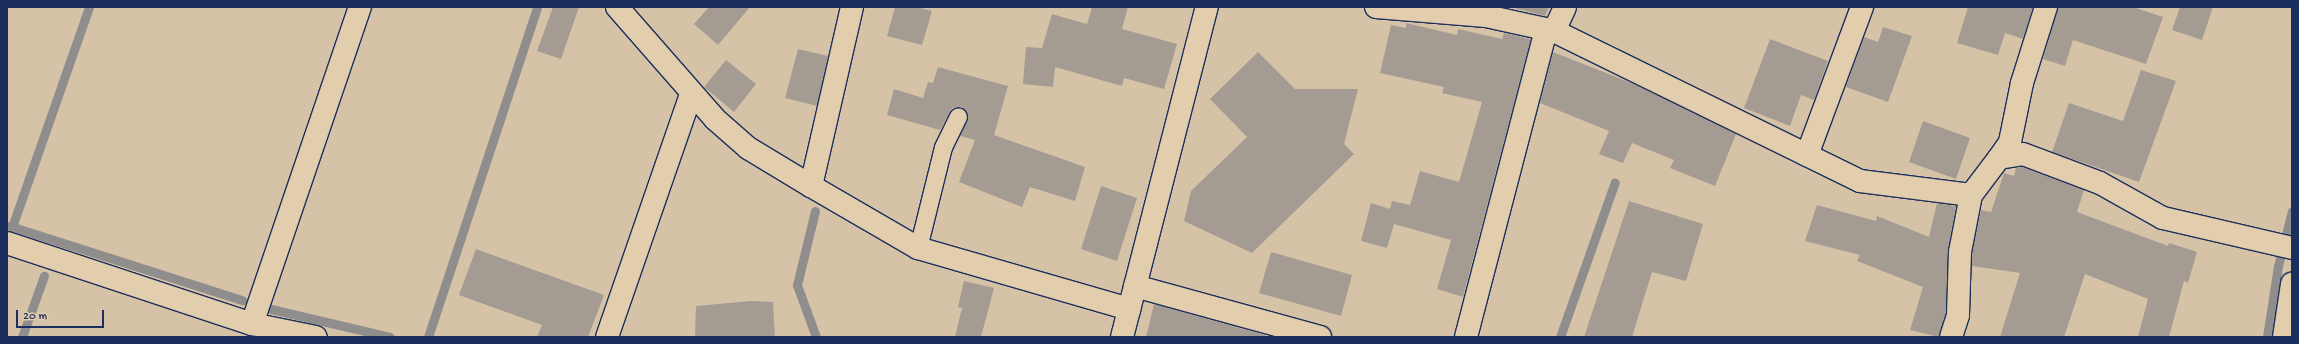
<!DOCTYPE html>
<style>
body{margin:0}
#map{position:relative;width:2299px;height:344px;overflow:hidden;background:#d6c3a7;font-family:"Gochi Hand",sans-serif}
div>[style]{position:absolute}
.stream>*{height:9px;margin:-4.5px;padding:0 4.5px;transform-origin:4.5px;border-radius:4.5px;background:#908d8d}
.building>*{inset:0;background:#a49c93}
.roads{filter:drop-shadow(1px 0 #1b2f5e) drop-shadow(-1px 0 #1b2f5e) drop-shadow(0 1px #1b2f5e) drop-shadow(0 -1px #1b2f5e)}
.lane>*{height:17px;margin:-8.5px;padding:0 8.5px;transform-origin:8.5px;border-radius:8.5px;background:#e2cdac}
.street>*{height:22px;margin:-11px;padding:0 11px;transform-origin:11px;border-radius:11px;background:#e2cdac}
.secondary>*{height:22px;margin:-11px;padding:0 11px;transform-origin:11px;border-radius:11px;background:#e2cdac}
span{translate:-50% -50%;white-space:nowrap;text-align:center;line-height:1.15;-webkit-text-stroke:4px #e2cdac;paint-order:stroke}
.frame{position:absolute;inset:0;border:8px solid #1b2f5e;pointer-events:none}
.scale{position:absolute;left:16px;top:310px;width:88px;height:18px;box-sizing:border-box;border:2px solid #1b2f5e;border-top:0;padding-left:5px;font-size:12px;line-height:14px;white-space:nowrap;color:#1b2f5e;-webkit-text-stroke:3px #e2cdac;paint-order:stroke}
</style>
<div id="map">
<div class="stream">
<i style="left:815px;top:211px;width:76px;rotate:103.7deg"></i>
<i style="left:797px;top:285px;width:55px;rotate:69.9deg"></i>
<i style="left:10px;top:226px;width:244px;rotate:17.7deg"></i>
<i style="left:12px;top:227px;width:233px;rotate:-70.7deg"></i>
<i style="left:271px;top:309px;width:122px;rotate:13.2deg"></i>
<i style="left:22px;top:337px;width:65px;rotate:-70.2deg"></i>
<i style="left:428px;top:337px;width:348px;rotate:-71.7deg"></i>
<i style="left:1560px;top:337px;width:164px;rotate:-70.5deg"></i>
<i style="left:2267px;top:337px;width:72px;rotate:-81.2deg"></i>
<i style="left:2278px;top:266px;width:57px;rotate:-75.7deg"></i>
</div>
<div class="building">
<i style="clip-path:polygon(553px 7px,579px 7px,561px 59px,537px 51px)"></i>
<i style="clip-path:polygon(709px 7px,750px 7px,718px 45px,694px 24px)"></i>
<i style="clip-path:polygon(895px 7px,917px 7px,932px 11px,922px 45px,887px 36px)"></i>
<i style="clip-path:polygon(1092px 7px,1128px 7px,1122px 29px,1177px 44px,1164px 89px,1124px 78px,1122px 86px,1055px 67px,1053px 87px,1023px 84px,1026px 47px,1042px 48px,1052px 14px,1087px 24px)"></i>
<i style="clip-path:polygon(1510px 7px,1549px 7px,1545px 16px)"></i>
<i style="clip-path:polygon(1968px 7px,2033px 7px,2023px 39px,2005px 33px,1998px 55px,1957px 43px)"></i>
<i style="clip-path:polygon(2058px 7px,2133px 7px,2163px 17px,2146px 64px,2073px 40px,2065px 66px,2043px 59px)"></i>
<i style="clip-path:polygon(2180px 7px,2213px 7px,2202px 40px,2172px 30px)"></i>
<i style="clip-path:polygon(1406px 23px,1457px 35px,1458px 29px,1502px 39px,1504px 33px,1531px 39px,1463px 297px,1437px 289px,1451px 240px,1394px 224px,1387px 248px,1361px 241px,1371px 203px,1390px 209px,1392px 201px,1410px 205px,1420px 171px,1459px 182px,1482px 102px,1442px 93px,1444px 87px,1380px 73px,1391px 25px,1406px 28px)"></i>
<i style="clip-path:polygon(1883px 27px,1912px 36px,1888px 102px,1846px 87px,1864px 37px,1878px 42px)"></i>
<i style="clip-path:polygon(1770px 39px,1828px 61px,1814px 100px,1801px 95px,1790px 126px,1744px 108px)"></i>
<i style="clip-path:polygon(798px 49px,828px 56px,817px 106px,785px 98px)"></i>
<i style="clip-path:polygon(1258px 52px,1295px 89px,1358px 89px,1344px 144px,1354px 154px,1252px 253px,1184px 221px,1191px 191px,1247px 137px,1210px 99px)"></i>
<i style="clip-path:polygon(1553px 52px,1634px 84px,1736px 134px,1715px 186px,1670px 168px,1674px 160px,1632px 143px,1623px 163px,1599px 154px,1609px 131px,1540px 103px)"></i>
<i style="clip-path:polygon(726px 60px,756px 84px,734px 112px,704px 87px)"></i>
<i style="clip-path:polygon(938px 67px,1008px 86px,994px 135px,1085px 167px,1075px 201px,1030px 187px,1022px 207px,959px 182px,975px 140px,960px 136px,968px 116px,962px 107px,952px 108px,940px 130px,887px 115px,894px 89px,923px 98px,928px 82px,933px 83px)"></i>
<i style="clip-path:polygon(2141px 70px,2176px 81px,2139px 182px,2052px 152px,2069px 103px,2123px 121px)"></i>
<i style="clip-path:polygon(1923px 121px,1970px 138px,1956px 179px,1909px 162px)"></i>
<i style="clip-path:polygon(2022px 167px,2084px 190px,2077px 212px,2168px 246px,2169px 243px,2197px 252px,2188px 283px,2184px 281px,2169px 337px,2138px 337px,2148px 299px,2085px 274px,2064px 337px,2000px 337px,2020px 273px,1972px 266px,1972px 253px,1981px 210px,1991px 212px,2004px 173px,2014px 176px,2016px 168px)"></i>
<i style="clip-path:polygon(1101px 186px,1137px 198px,1117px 261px,1081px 249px)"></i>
<i style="clip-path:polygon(1629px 201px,1703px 224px,1686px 281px,1652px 272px,1632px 337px,1584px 337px)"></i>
<i style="clip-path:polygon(1937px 203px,1956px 206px,1948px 251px,1946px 313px,1939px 337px,1910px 330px,1923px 287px,1857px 261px,1860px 255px,1805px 241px,1817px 205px,1876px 221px,1877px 216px,1929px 237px)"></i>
<i style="clip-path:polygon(476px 249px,604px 295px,588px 337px,537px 337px,542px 325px,459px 295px)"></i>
<i style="clip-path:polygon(1271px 252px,1352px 275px,1341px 316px,1259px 293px)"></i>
<i style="clip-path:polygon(964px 281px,994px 288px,981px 337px,955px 337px,962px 308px,958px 307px)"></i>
<i style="clip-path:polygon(751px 301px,773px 302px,775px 337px,695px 337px,696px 306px)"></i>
<i style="clip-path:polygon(1154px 304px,1265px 335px,1265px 337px,1146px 337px)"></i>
</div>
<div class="roads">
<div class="lane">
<i style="left:918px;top:248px;width:104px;rotate:-76.1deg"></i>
<i style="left:943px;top:147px;width:34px;rotate:-64deg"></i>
</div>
<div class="street">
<i style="left:617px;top:7px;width:149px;rotate:48.8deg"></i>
<i style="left:715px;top:119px;width:44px;rotate:41.3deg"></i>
<i style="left:748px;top:148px;width:74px;rotate:31.1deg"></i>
<i style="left:811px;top:186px;width:124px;rotate:30.1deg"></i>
<i style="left:918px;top:248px;width:220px;rotate:16.1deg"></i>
<i style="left:1376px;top:7px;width:110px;rotate:4.7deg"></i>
<i style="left:1486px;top:16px;width:70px;rotate:12.4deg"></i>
<i style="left:1554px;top:31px;width:341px;rotate:26.1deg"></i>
<i style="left:1860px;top:181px;width:112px;rotate:7.2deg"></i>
<i style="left:1554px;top:31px;width:26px;rotate:-65deg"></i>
<i style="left:1807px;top:155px;width:158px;rotate:-69.6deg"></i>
<i style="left:1999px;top:158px;width:19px;rotate:-55deg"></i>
<i style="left:2010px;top:142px;width:60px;rotate:-78.5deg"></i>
<i style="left:2022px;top:83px;width:80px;rotate:-72.5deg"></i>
<i style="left:811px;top:186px;width:184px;rotate:-77.1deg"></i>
<i style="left:7px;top:243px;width:258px;rotate:18.3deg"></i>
<i style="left:252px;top:324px;width:65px;rotate:11.5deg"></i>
<i style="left:1135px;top:286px;width:192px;rotate:15.4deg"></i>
<i style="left:252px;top:324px;width:335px;rotate:-71.2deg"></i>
<i style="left:607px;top:337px;width:257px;rotate:-70.9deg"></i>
<i style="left:1466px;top:337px;width:318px;rotate:-75.4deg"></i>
<i style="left:1951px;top:337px;width:23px;rotate:-72deg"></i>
<i style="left:1958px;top:315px;width:63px;rotate:-88.2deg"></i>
<i style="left:1960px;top:252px;width:58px;rotate:-79.1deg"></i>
<i style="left:1971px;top:195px;width:46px;rotate:-52.9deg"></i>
<i style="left:1999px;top:158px;width:24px;rotate:-9deg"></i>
<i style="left:2023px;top:154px;width:82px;rotate:20.6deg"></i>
<i style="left:2100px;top:183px;width:72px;rotate:29.1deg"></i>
<i style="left:2163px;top:218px;width:132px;rotate:13.1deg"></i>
<i style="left:2284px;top:337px;width:54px;rotate:-81.4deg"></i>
</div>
<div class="secondary">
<i style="left:1122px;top:337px;width:341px;rotate:-75.6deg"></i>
</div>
</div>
<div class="frame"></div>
<div class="scale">20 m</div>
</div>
